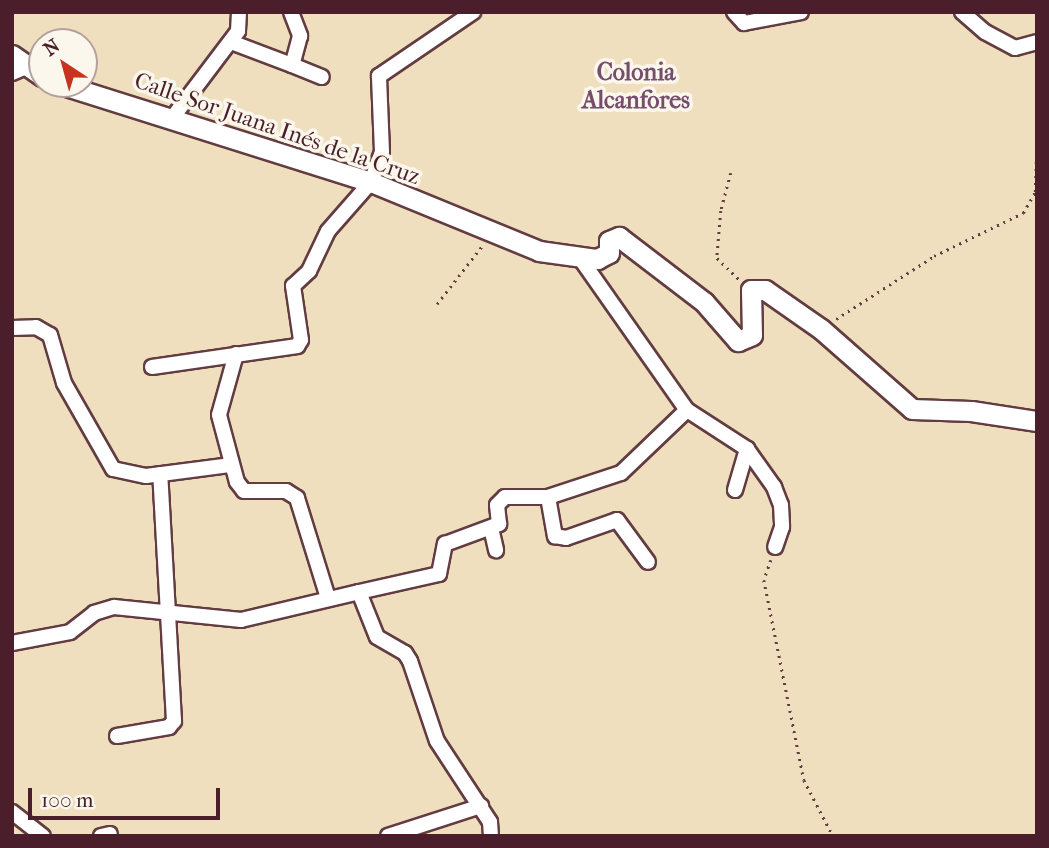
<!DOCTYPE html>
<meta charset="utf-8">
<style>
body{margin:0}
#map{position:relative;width:1049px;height:848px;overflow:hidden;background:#efdfbf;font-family:"IM FELL French Canon",serif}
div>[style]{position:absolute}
.path>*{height:2.5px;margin-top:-1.25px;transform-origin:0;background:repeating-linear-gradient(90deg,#633c41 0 2px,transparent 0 7px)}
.roads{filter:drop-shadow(2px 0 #633c41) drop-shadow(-2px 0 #633c41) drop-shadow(0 2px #633c41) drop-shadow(0 -2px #633c41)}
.street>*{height:14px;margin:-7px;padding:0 7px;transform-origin:7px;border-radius:7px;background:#fff}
.secondary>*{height:19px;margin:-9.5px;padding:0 9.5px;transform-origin:9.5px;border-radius:9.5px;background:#fff}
span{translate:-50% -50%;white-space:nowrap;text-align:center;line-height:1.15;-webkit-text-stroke:7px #fbf7ec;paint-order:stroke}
.street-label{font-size:23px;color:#4a1f2b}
.neighbourhood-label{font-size:24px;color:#764d6b;font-weight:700}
.frame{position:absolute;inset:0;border:14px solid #4a1f2b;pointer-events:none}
.north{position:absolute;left:28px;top:28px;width:70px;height:70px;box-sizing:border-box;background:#fbf7ec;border:2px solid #b4a19f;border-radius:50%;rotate:324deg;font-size:19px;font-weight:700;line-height:28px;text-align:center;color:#4a1f2b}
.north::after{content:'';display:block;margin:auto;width:24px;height:32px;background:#c8321e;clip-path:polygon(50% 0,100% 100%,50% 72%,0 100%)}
.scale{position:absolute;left:28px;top:788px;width:192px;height:32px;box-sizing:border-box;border:4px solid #4a1f2b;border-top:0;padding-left:9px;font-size:21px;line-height:24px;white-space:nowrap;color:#4a1f2b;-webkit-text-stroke:5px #fbf7ec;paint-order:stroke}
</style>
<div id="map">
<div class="path">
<i style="left:731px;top:173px;width:39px;rotate:105deg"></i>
<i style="left:721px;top:211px;width:47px;rotate:94.9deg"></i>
<i style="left:717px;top:258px;width:33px;rotate:44deg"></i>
<i style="left:437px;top:304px;width:73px;rotate:-52.2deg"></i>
<i style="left:836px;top:319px;width:117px;rotate:-32.7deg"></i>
<i style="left:934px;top:256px;width:99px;rotate:-25.8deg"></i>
<i style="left:1023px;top:213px;width:24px;rotate:-60deg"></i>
<i style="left:1035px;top:192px;width:58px;rotate:-88deg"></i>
<i style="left:771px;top:560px;width:21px;rotate:109deg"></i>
<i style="left:764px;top:580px;width:204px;rotate:78.7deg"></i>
<i style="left:804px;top:780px;width:63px;rotate:62.6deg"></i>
</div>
<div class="roads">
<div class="street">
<i style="left:291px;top:12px;width:26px;rotate:69deg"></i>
<i style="left:300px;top:36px;width:30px;rotate:105deg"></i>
<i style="left:292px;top:65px;width:32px;rotate:22deg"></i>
<i style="left:734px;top:12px;width:15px;rotate:48deg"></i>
<i style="left:744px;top:23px;width:58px;rotate:-10.9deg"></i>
<i style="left:962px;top:12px;width:30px;rotate:41deg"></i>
<i style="left:985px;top:32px;width:34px;rotate:28deg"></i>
<i style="left:1015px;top:48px;width:23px;rotate:-15deg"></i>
<i style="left:231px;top:42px;width:65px;rotate:20.7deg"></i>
<i style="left:12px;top:73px;width:15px;rotate:-23deg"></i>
<i style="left:170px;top:121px;width:113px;rotate:-52.9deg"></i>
<i style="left:238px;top:31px;width:19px;rotate:-87deg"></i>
<i style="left:580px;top:258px;width:186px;rotate:54.9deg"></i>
<i style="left:687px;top:410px;width:72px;rotate:33deg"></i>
<i style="left:747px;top:449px;width:47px;rotate:54.6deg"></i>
<i style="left:774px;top:487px;width:19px;rotate:69deg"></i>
<i style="left:781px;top:505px;width:22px;rotate:87deg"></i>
<i style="left:782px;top:527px;width:21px;rotate:109deg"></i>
<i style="left:12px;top:328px;width:24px;rotate:-2deg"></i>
<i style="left:36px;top:327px;width:16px;rotate:30deg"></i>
<i style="left:50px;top:335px;width:50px;rotate:73.7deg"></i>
<i style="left:64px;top:383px;width:99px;rotate:60.3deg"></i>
<i style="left:113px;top:469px;width:34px;rotate:12deg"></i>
<i style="left:146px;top:476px;width:86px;rotate:-7.4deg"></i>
<i style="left:236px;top:354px;width:63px;rotate:105.6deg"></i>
<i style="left:219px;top:415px;width:69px;rotate:75deg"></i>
<i style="left:237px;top:482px;width:11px;rotate:52deg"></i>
<i style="left:244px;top:491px;width:42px"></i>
<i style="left:286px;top:491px;width:13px;rotate:32deg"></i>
<i style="left:297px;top:498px;width:105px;rotate:72.8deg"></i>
<i style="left:152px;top:367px;width:147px;rotate:-8.2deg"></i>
<i style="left:297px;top:346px;width:7px;rotate:-56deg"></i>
<i style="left:301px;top:340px;width:55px;rotate:-98.4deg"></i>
<i style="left:293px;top:286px;width:22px;rotate:-43deg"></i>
<i style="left:309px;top:271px;width:44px;rotate:-64.6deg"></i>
<i style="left:328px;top:231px;width:65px;rotate:-48.7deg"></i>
<i style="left:371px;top:182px;width:32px;rotate:-70deg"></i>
<i style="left:382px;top:152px;width:76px;rotate:-92.3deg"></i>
<i style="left:379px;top:76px;width:114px;rotate:-34.2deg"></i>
<i style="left:735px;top:490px;width:43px;rotate:-73.7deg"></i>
<i style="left:548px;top:497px;width:40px;rotate:80deg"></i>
<i style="left:555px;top:536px;width:11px;rotate:10deg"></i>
<i style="left:566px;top:538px;width:54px;rotate:-19.4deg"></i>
<i style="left:617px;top:520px;width:52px;rotate:53.6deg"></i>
<i style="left:491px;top:528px;width:23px;rotate:77deg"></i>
<i style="left:359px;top:592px;width:82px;rotate:-12.7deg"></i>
<i style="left:439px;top:574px;width:31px;rotate:-79deg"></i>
<i style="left:445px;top:544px;width:58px;rotate:-20.3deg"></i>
<i style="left:499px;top:524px;width:19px;rotate:-96deg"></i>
<i style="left:497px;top:505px;width:11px;rotate:-45deg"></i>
<i style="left:505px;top:497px;width:43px"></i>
<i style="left:548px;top:497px;width:77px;rotate:-18.2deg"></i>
<i style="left:621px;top:473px;width:91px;rotate:-43.7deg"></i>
<i style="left:12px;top:643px;width:59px;rotate:-10.7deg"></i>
<i style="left:70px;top:632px;width:31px;rotate:-38deg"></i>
<i style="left:94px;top:613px;width:21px;rotate:-17deg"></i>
<i style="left:114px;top:607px;width:128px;rotate:5.8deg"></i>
<i style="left:241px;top:620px;width:121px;rotate:-13.3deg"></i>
<i style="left:359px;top:592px;width:48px;rotate:68.2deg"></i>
<i style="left:377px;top:637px;width:32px;rotate:30deg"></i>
<i style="left:405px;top:653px;width:9px;rotate:58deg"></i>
<i style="left:410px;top:661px;width:84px;rotate:71.4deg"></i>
<i style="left:437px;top:741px;width:97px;rotate:56.8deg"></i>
<i style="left:490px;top:822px;width:14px;rotate:86deg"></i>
<i style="left:117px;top:736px;width:53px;rotate:-9.8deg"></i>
<i style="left:169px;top:727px;width:8px;rotate:-50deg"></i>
<i style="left:174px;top:721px;width:247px;rotate:-93.2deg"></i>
<i style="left:12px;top:812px;width:39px;rotate:38deg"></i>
<i style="left:101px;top:836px;width:9px;rotate:-13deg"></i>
<i style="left:388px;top:836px;width:98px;rotate:-17.9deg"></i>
</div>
<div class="secondary">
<i style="left:12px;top:55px;width:37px;rotate:35deg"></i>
<i style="left:60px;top:84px;width:326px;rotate:17.5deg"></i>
<i style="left:371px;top:182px;width:182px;rotate:22.3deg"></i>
<i style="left:539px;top:251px;width:59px;rotate:7.9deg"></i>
<i style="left:597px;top:259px;width:13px;rotate:-27deg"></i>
<i style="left:609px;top:253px;width:12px;rotate:-90deg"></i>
<i style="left:609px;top:241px;width:11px;rotate:-22deg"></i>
<i style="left:619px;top:237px;width:107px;rotate:37.4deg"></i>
<i style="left:704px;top:302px;width:52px;rotate:48.9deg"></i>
<i style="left:738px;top:341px;width:15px;rotate:-23deg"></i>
<i style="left:752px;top:335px;width:45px;rotate:-91.3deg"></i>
<i style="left:751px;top:290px;width:14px"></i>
<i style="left:765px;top:290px;width:68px;rotate:34.9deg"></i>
<i style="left:821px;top:329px;width:121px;rotate:41.3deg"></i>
<i style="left:912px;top:409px;width:59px;rotate:1.9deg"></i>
<i style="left:971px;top:411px;width:67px;rotate:8.6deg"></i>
</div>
</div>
<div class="street-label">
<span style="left:277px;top:129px;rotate:19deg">Calle Sor Juana Inés de la Cruz</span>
</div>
<div class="neighbourhood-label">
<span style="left:636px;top:87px">Colonia<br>Alcanfores</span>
</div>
<div class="frame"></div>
<div class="north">N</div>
<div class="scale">100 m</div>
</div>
